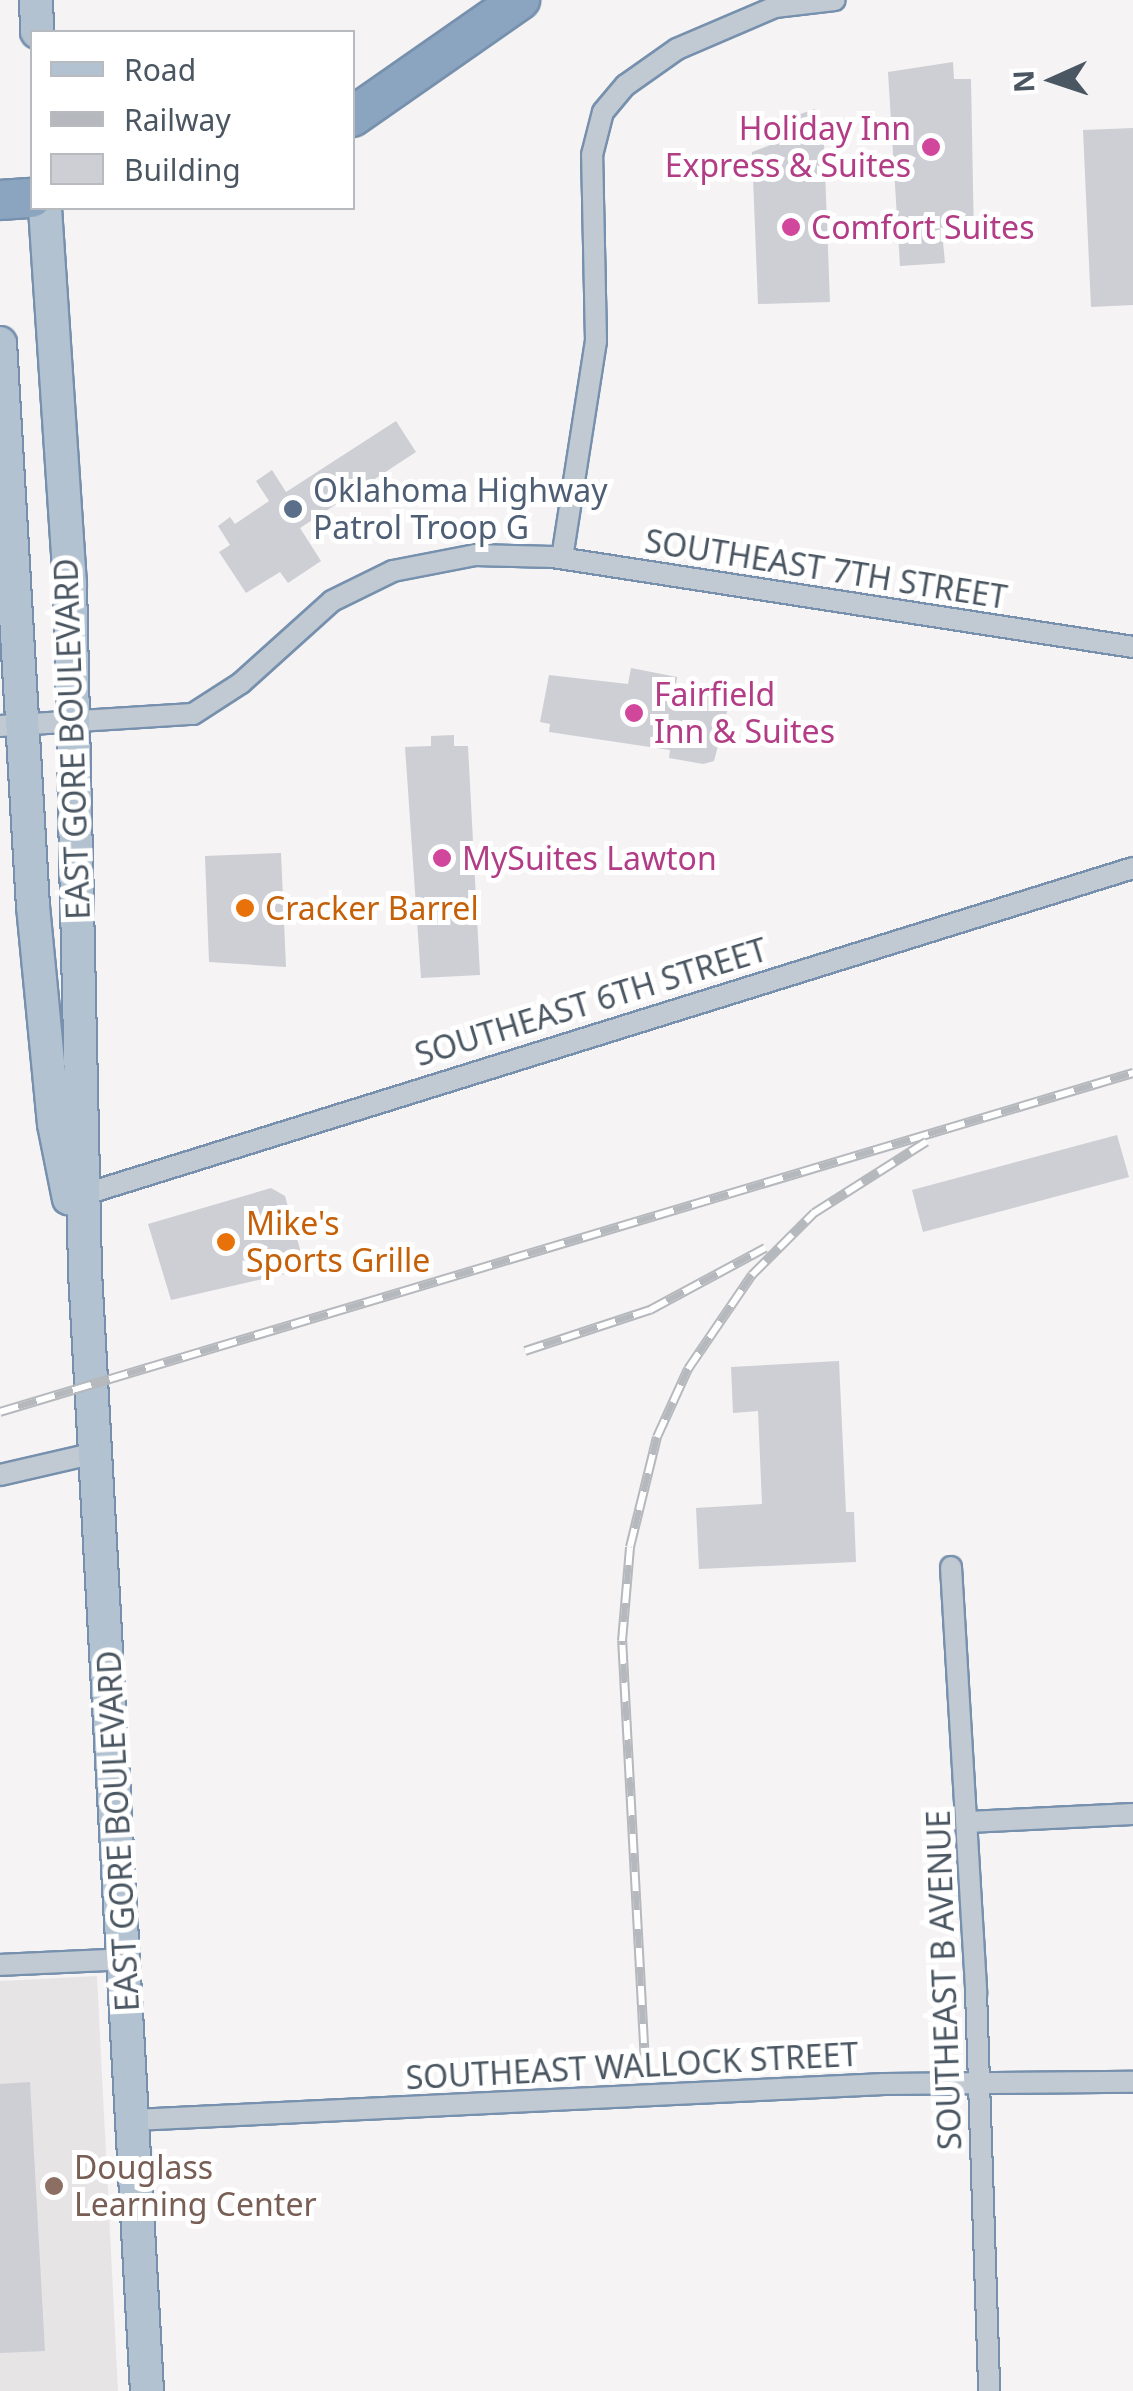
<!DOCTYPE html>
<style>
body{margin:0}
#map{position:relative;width:1133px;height:2391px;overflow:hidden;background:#f5f3f3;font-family:"Noto Sans",sans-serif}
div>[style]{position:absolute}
.education>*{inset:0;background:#e6e4e5}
.building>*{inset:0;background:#cdcfd5}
.roads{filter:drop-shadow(2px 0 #7690ad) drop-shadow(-2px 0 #7690ad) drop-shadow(0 2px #7690ad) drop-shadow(0 -2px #7690ad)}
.minor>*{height:20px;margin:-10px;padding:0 10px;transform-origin:10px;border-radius:10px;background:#c1cad2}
.primary>*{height:32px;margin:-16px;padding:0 16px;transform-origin:16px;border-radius:16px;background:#b3c2d1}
.motorway>*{height:38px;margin:-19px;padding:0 19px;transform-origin:19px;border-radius:19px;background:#8ba5c1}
.rail>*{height:10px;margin-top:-5px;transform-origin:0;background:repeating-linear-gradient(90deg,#fff 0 19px,#b5b8bd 0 38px);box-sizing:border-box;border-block:2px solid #b5b8bd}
.dots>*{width:28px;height:28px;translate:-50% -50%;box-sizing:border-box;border:5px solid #fff;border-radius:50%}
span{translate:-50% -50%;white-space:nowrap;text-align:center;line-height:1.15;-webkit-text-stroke:10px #fff;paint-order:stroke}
.hotel-label{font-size:32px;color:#b23c85}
.right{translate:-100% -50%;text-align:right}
.left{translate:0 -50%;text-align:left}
.service-label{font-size:32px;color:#4e5e75}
.street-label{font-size:32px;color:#4a5661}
.food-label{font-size:32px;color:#c56008}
.education-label{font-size:32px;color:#785e54}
.legend{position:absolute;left:30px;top:30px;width:325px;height:180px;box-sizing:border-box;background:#fff;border:2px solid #b7bbc0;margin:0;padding:12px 18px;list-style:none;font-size:30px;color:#4a5661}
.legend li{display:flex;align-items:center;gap:20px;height:50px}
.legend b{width:50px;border:2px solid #b7bbc0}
.north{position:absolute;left:1003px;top:30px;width:100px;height:100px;-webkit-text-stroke:8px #fff;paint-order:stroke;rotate:267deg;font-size:28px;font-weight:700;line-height:40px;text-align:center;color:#4a5661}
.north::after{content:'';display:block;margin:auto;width:35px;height:45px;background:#4a5661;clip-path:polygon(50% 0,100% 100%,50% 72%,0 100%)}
</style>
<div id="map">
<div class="education">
<i style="clip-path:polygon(97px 1976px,118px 2391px,0 2391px,0 1981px)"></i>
</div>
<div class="building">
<i style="clip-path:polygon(953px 62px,954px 79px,971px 79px,974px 240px,943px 242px,945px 263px,900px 266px,888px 72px)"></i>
<i style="clip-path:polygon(815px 109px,817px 144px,824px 144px,830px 302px,758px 304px,752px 152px,778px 142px,777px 122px)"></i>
<i style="clip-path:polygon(1133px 128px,1133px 305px,1091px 307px,1083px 130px)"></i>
<i style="clip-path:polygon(396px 421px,416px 452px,300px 528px,321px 561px,288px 583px,280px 572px,246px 593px,219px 552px,230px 545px,218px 526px,230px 517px,235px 524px,269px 501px,256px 481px,272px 470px,286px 492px)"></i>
<i style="clip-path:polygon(631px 668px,677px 677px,676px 687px,724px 696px,729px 704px,714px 761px,703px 764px,669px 758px,670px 750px,549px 732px,550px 724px,540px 722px,549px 675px,628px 684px)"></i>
<i style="clip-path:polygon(454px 735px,454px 746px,468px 746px,480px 975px,421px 978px,405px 747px,431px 746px,431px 736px)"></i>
<i style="clip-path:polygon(281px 853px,286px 967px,209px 962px,205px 856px)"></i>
<i style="clip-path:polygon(1117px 1135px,1129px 1177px,923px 1232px,912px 1190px)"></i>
<i style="clip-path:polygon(271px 1188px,285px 1196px,303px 1260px,283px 1266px,285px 1274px,171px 1300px,148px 1224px)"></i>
<i style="clip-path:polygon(839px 1361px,846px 1512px,854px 1512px,856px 1562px,699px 1569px,696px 1508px,762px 1504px,758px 1411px,733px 1413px,731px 1367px)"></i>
<i style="clip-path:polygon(30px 2082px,45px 2351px,0 2353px,0 2084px)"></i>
</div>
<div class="roads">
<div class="minor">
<i style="left:562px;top:558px;width:220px;rotate:-81.1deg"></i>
<i style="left:596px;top:341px;width:186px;rotate:-91.2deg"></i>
<i style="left:592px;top:155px;width:44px;rotate:-75.7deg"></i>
<i style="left:603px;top:112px;width:35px;rotate:-50deg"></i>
<i style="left:626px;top:85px;width:62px;rotate:-35.2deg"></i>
<i style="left:677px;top:49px;width:107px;rotate:-23.2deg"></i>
<i style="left:775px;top:7px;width:60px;rotate:-6.7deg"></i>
<i style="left:0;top:726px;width:193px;rotate:-3.6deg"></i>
<i style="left:193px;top:714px;width:57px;rotate:-32.9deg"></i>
<i style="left:241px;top:683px;width:122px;rotate:-42deg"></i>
<i style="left:332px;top:601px;width:68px;rotate:-26.2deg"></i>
<i style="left:393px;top:571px;width:84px;rotate:-11deg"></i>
<i style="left:475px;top:555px;width:78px;rotate:1.5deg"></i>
<i style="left:553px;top:557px;width:587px;rotate:8.82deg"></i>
<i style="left:76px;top:1197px;width:1107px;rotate:-17.29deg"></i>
<i style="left:0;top:1475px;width:98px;rotate:-13deg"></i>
<i style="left:951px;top:1567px;width:426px;rotate:86.6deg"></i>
<i style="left:976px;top:1992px;width:399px;rotate:88.1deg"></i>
<i style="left:968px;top:1822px;width:165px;rotate:-2.8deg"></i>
<i style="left:0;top:1965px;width:125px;rotate:-2.7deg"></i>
<i style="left:134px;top:2120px;width:751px;rotate:-2.75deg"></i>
<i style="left:884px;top:2084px;width:249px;rotate:-0.5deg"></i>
</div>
<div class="primary">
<i style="left:36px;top:0;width:32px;rotate:88deg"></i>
<i style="left:45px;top:208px;width:376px;rotate:86.2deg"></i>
<i style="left:70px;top:583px;width:689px;rotate:88.75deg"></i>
<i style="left:85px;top:1272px;width:1121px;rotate:86.83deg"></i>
<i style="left:0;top:343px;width:564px;rotate:86.65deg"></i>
<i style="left:33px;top:906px;width:219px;rotate:84.5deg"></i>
<i style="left:54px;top:1124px;width:76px;rotate:78.7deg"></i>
</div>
<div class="motorway">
<i style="left:352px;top:117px;width:205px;rotate:-34.9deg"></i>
<i style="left:0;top:200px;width:32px;rotate:-4deg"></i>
</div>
</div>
<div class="rail">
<i style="left:525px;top:1351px;width:132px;rotate:-18.2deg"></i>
<i style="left:650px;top:1310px;width:131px;rotate:-28.3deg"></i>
<i style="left:0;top:1412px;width:1183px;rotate:-16.66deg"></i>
<i style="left:646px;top:2081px;width:441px;rotate:-93.1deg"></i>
<i style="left:622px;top:1641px;width:94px;rotate:-85.1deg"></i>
<i style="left:630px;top:1547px;width:113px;rotate:-76.2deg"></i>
<i style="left:657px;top:1437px;width:75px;rotate:-65.5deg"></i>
<i style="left:688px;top:1369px;width:114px;rotate:-55.8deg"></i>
<i style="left:752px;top:1275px;width:88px;rotate:-45deg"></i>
<i style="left:814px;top:1213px;width:133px;rotate:-32.4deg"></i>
</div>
<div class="dots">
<i style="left:931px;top:147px;background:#d1479c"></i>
<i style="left:791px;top:227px;background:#d1479c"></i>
<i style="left:293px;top:509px;background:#5c6f8a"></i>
<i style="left:634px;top:713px;background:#d1479c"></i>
<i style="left:442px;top:858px;background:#d1479c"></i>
<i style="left:245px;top:908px;background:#e8710a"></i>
<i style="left:226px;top:1242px;background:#e8710a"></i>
<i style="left:54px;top:2186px;background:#8d6e63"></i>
</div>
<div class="hotel-label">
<span class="right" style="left:911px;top:147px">Holiday Inn<br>Express &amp; Suites</span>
<span class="left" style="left:811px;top:227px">Comfort Suites</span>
<span class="left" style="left:654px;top:713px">Fairfield<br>Inn &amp; Suites</span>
<span class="left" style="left:462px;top:858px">MySuites Lawton</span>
</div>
<div class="service-label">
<span class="left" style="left:313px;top:509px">Oklahoma Highway<br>Patrol Troop G</span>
</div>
<div class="street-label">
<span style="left:826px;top:569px;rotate:9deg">SOUTHEAST 7TH STREET</span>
<span style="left:72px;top:739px;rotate:-92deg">EAST GORE BOULEVARD</span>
<span style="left:591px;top:1002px;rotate:-17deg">SOUTHEAST 6TH STREET</span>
<span style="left:118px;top:1831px;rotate:-93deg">EAST GORE BOULEVARD</span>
<span style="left:944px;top:1980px;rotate:-92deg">SOUTHEAST B AVENUE</span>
<span style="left:632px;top:2066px;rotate:-3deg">SOUTHEAST WALLOCK STREET</span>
</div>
<div class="food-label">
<span class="left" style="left:265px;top:908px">Cracker Barrel</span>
<span class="left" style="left:246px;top:1242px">Mike's<br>Sports Grille</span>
</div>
<div class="education-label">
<span class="left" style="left:74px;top:2186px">Douglass<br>Learning Center</span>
</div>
<ul class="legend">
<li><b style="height:12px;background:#b3c2d1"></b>Road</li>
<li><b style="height:12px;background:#b5b8bd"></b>Railway</li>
<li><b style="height:28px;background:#cdcfd5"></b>Building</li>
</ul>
<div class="north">N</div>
</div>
